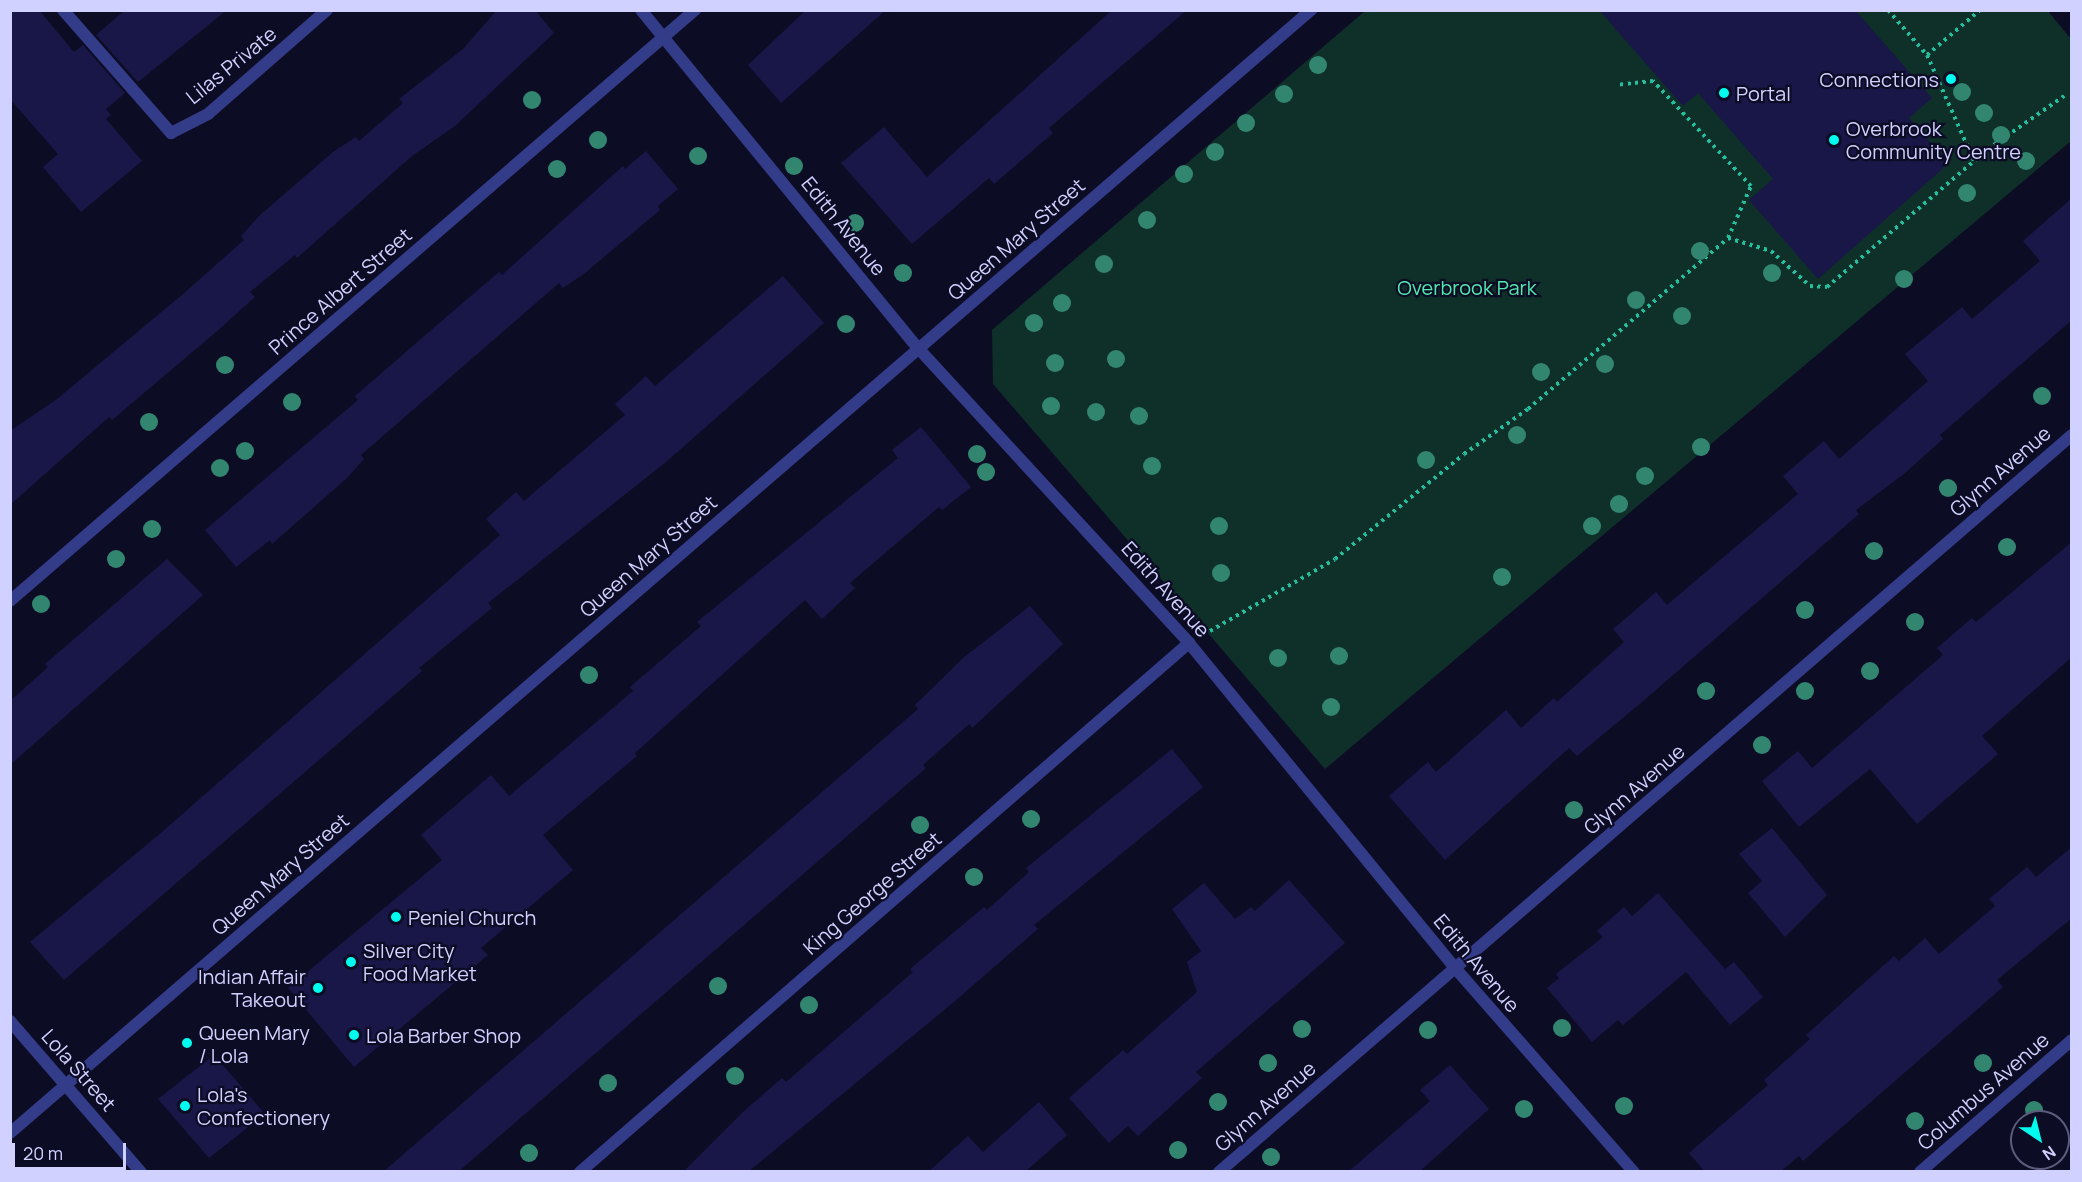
<!DOCTYPE html>
<style>
body{margin:0}
#map{position:relative;width:2082px;height:1182px;overflow:hidden;background:#0d0c25;font-family:Manrope,sans-serif}
div>[style]{position:absolute}
.green>*{inset:0;background:#0f2f29}
.building>*{inset:0;background:#191747}
.path>*{height:4px;margin-top:-2px;transform-origin:0;background:repeating-linear-gradient(90deg,#24bf9f 0 3px,transparent 0 7.5px)}
.minor>*{height:12px;margin:-6px;padding:0 6px;transform-origin:6px;border-radius:6px;background:#333c88}
.tertiary>*{height:12px;margin:-6px;padding:0 6px;transform-origin:6px;border-radius:6px;background:#333c88}
.trees>*{width:18px;height:18px;margin:-9px;border-radius:50%;background:#328670}
.dots>*{width:16px;height:16px;translate:-50% -50%;box-sizing:border-box;border:3px solid #0d0c25;border-radius:50%}
span{translate:-50% -50%;white-space:nowrap;text-align:center;line-height:1.15;-webkit-text-stroke:4.5px #0d0c25;paint-order:stroke}
.street-label{font-size:20px;color:#d0d1ff}
.poi-label{font-size:20px;color:#d0d1ff}
.right{translate:-100% -50%;text-align:right}
.left{translate:0 -50%;text-align:left}
.park-label{font-size:20px;color:#51e9ad}
.frame{position:absolute;inset:0;border:12px solid #d0d1ff;pointer-events:none}
.north{position:absolute;left:2010px;top:1110px;width:60px;height:60px;box-sizing:border-box;background:#0d0c25;border:2px solid #5b5b7c;border-radius:50%;rotate:145deg;font-size:16px;font-weight:700;line-height:24px;text-align:center;color:#d0d1ff}
.north::after{content:'';display:block;margin:auto;width:21px;height:27px;background:#00fbef;clip-path:polygon(50% 0,100% 100%,50% 72%,0 100%)}
.scale{position:absolute;left:12px;top:1143px;width:114px;height:27px;box-sizing:border-box;border:3px solid #d0d1ff;border-top:0;padding-left:8px;font-size:18px;line-height:21px;white-space:nowrap;color:#d0d1ff;-webkit-text-stroke:4px #0d0c25;paint-order:stroke}
</style>
<div id="map">
<div class="green">
<i style="clip-path:polygon(2047px 10px,2071px 39px,2071px 141px,1325px 769px,993px 384px,992px 330px,1365px 11px)"></i>
</div>
<div class="building">
<i style="clip-path:polygon(10px 10px,39px 10px,74px 52px,83px 45px,125px 93px,106px 109px,111px 115px,106px 119px,142px 161px,81px 212px,43px 167px,58px 154px,10px 99px)"></i>
<i style="clip-path:polygon(125px 10px,227px 10px,138px 82px,96px 35px)"></i>
<i style="clip-path:polygon(497px 10px,535px 10px,554px 33px,455px 126px,412px 156px,297px 258px,295px 255px,250px 292px,255px 297px,216px 332px,112px 420px,109px 417px,10px 505px,10px 431px,57px 399px,183px 294px,244px 240px,241px 236px,260px 215px,333px 152px,356px 137px,359px 141px,403px 103px,399px 99px,463px 49px)"></i>
<i style="clip-path:polygon(806px 10px,886px 10px,781px 103px,748px 65px)"></i>
<i style="clip-path:polygon(1112px 10px,1187px 10px,1049px 128px,1053px 133px,994px 184px,989px 178px,912px 244px,841px 163px,884px 127px,927px 177px)"></i>
<i style="clip-path:polygon(1599px 10px,1855px 10px,1932px 98px,1909px 118px,1949px 163px,1818px 279px,1749px 200px,1773px 179px,1698px 93px,1683px 106px)"></i>
<i style="clip-path:polygon(646px 151px,678px 189px,658px 206px,660px 210px,585px 273px,563px 288px,559px 283px,361px 455px,364px 459px,347px 478px,272px 544px,270px 540px,236px 567px,205px 530px,358px 400px,355px 396px,459px 306px,499px 272px,502px 275px,623px 166px,625px 169px)"></i>
<i style="clip-path:polygon(2072px 198px,2072px 320px,1940px 435px,1943px 439px,1905px 473px,1856px 510px,1859px 514px,1642px 702px,1577px 756px,1569px 748px,1445px 860px,1389px 796px,1428px 762px,1436px 772px,1506px 710px,1521px 728px,1554px 698px,1557px 702px,1624px 642px,1613px 629px,1633px 612px,1656px 592px,1667px 605px,1798px 494px,1783px 476px,1824px 441px,1839px 459px,1928px 381px,1905px 354px,1962px 307px,1972px 319px,2040px 261px,2023px 241px)"></i>
<i style="clip-path:polygon(783px 276px,824px 323px,666px 462px,488px 603px,492px 608px,419px 668px,422px 671px,64px 980px,30px 942px,162px 832px,500px 535px,486px 519px,516px 492px,524px 501px,625px 415px,615px 404px,646px 376px,655px 386px)"></i>
<i style="clip-path:polygon(921px 427px,971px 487px,942px 510px,939px 507px,850px 583px,855px 588px,822px 619px,805px 600px,635px 753px,637px 756px,543px 835px,573px 870px,481px 948px,488px 955px,354px 1067px,288px 988px,442px 860px,421px 835px,491px 775px,509px 796px,633px 691px,630px 687px,701px 626px,697px 622px,898px 458px,892px 450px)"></i>
<i style="clip-path:polygon(2072px 542px,2072px 657px,1982px 736px,1998px 754px,1917px 824px,1870px 769px,1799px 827px,1762px 781px,1798px 751px,1812px 768px,1943px 655px,1937px 648px,1972px 618px,1976px 622px)"></i>
<i style="clip-path:polygon(167px 559px,203px 595px,10px 765px,10px 701px,48px 667px,45px 664px)"></i>
<i style="clip-path:polygon(1030px 606px,1063px 644px,972px 728px,969px 724px,923px 765px,926px 768px,458px 1172px,383px 1172px,918px 709px,915px 705px,963px 658px)"></i>
<i style="clip-path:polygon(1172px 749px,1203px 787px,1034px 925px,1038px 929px,955px 1001px,748px 1172px,683px 1172px,744px 1111px,782px 1078px,786px 1082px,913px 972px,910px 969px,984px 907px,987px 910px,1029px 872px,1026px 868px)"></i>
<i style="clip-path:polygon(1772px 828px,1827px 895px,1785px 937px,1748px 893px,1762px 881px,1739px 854px)"></i>
<i style="clip-path:polygon(2072px 847px,2072px 918px,1997px 980px,2003px 987px,1803px 1161px,1799px 1156px,1780px 1172px,1705px 1172px,1689px 1153px,1768px 1085px,1764px 1080px,1810px 1039px,1806px 1035px,1894px 956px,1899px 961px,1925px 938px,1939px 954px,1995px 906px,1989px 899px,2027px 867px,2036px 877px)"></i>
<i style="clip-path:polygon(1289px 880px,1345px 943px,1196px 1072px,1202px 1078px,1138px 1136px,1128px 1126px,1109px 1143px,1069px 1098px,1123px 1050px,1127px 1054px,1197px 992px,1187px 962px,1201px 951px,1172px 909px,1204px 883px,1235px 919px,1251px 907px,1255px 911px)"></i>
<i style="clip-path:polygon(1658px 893px,1725px 969px,1734px 962px,1763px 997px,1730px 1025px,1686px 972px,1623px 1025px,1618px 1020px,1592px 1042px,1547px 988px,1559px 978px,1556px 974px,1603px 937px,1597px 931px,1624px 907px,1632px 916px)"></i>
<i style="clip-path:polygon(214px 1055px,265px 1114px,209px 1158px,158px 1099px)"></i>
<i style="clip-path:polygon(1450px 1065px,1489px 1109px,1419px 1172px,1348px 1172px,1430px 1101px,1420px 1090px)"></i>
<i style="clip-path:polygon(1039px 1102px,1067px 1135px,1025px 1172px,928px 1172px,968px 1136px,983px 1152px)"></i>
</div>
<div class="path">
<i style="left:1888px;top:10px;width:60px;rotate:49.1deg"></i>
<i style="left:1927px;top:55px;width:116px;rotate:66.1deg"></i>
<i style="left:1927px;top:55px;width:70px;rotate:-40.3deg"></i>
<i style="left:1728px;top:238px;width:45px;rotate:16.8deg"></i>
<i style="left:1771px;top:251px;width:52px;rotate:41.9deg"></i>
<i style="left:1810px;top:286px;width:17px;rotate:3deg"></i>
<i style="left:1827px;top:287px;width:212px;rotate:-40.6deg"></i>
<i style="left:1988px;top:149px;width:93px;rotate:-34.9deg"></i>
<i style="left:1210px;top:631px;width:144px;rotate:-29.9deg"></i>
<i style="left:1335px;top:559px;width:166px;rotate:-39.1deg"></i>
<i style="left:1464px;top:454px;width:78px;rotate:-35.1deg"></i>
<i style="left:1528px;top:409px;width:263px;rotate:-40.5deg"></i>
<i style="left:1728px;top:238px;width:57px;rotate:-66.1deg"></i>
<i style="left:1751px;top:186px;width:144px;rotate:-133deg"></i>
<i style="left:1653px;top:81px;width:37px;rotate:174deg"></i>
</div>
<div class="minor">
<i style="left:63px;top:10px;width:164px;rotate:48.7deg"></i>
<i style="left:171px;top:133px;width:42px;rotate:-27.2deg"></i>
<i style="left:208px;top:114px;width:158px;rotate:-41.2deg"></i>
<i style="left:641px;top:10px;width:437px;rotate:50.7deg"></i>
<i style="left:918px;top:348px;width:401px;rotate:47.4deg"></i>
<i style="left:1189px;top:643px;width:421px;rotate:50.7deg"></i>
<i style="left:1456px;top:969px;width:270px;rotate:48.8deg"></i>
<i style="left:10px;top:601px;width:905px;rotate:-40.79deg"></i>
<i style="left:10px;top:1133px;width:1719px;rotate:-40.8deg"></i>
<i style="left:580px;top:1172px;width:807px;rotate:-40.98deg"></i>
<i style="left:1219px;top:1172px;width:1127px;rotate:-40.83deg"></i>
<i style="left:1920px;top:1172px;width:201px;rotate:-41deg"></i>
</div>
<div class="tertiary">
<i style="left:10px;top:1021px;width:200px;rotate:49.1deg"></i>
</div>
<div class="trees">
<i style="left:1318px;top:65px"></i>
<i style="left:1962px;top:92px"></i>
<i style="left:1284px;top:94px"></i>
<i style="left:532px;top:100px"></i>
<i style="left:1984px;top:113px"></i>
<i style="left:1246px;top:123px"></i>
<i style="left:2001px;top:135px"></i>
<i style="left:598px;top:140px"></i>
<i style="left:1215px;top:152px"></i>
<i style="left:698px;top:156px"></i>
<i style="left:2026px;top:161px"></i>
<i style="left:794px;top:166px"></i>
<i style="left:557px;top:169px"></i>
<i style="left:1184px;top:174px"></i>
<i style="left:1967px;top:193px"></i>
<i style="left:1147px;top:220px"></i>
<i style="left:855px;top:223px"></i>
<i style="left:1700px;top:251px"></i>
<i style="left:1104px;top:264px"></i>
<i style="left:903px;top:273px"></i>
<i style="left:1772px;top:273px"></i>
<i style="left:1904px;top:279px"></i>
<i style="left:1636px;top:300px"></i>
<i style="left:1062px;top:303px"></i>
<i style="left:1682px;top:316px"></i>
<i style="left:1034px;top:323px"></i>
<i style="left:846px;top:324px"></i>
<i style="left:1116px;top:359px"></i>
<i style="left:1055px;top:363px"></i>
<i style="left:1605px;top:364px"></i>
<i style="left:225px;top:365px"></i>
<i style="left:1541px;top:372px"></i>
<i style="left:2042px;top:396px"></i>
<i style="left:292px;top:402px"></i>
<i style="left:1051px;top:406px"></i>
<i style="left:1096px;top:412px"></i>
<i style="left:1139px;top:416px"></i>
<i style="left:149px;top:422px"></i>
<i style="left:1517px;top:435px"></i>
<i style="left:1701px;top:447px"></i>
<i style="left:245px;top:451px"></i>
<i style="left:977px;top:454px"></i>
<i style="left:1426px;top:460px"></i>
<i style="left:1152px;top:466px"></i>
<i style="left:220px;top:468px"></i>
<i style="left:986px;top:472px"></i>
<i style="left:1645px;top:476px"></i>
<i style="left:1948px;top:488px"></i>
<i style="left:1619px;top:504px"></i>
<i style="left:1219px;top:526px"></i>
<i style="left:1592px;top:526px"></i>
<i style="left:152px;top:529px"></i>
<i style="left:2007px;top:547px"></i>
<i style="left:1874px;top:551px"></i>
<i style="left:116px;top:559px"></i>
<i style="left:1221px;top:573px"></i>
<i style="left:1502px;top:577px"></i>
<i style="left:41px;top:604px"></i>
<i style="left:1805px;top:610px"></i>
<i style="left:1915px;top:622px"></i>
<i style="left:1339px;top:656px"></i>
<i style="left:1278px;top:658px"></i>
<i style="left:1870px;top:671px"></i>
<i style="left:589px;top:675px"></i>
<i style="left:1706px;top:691px"></i>
<i style="left:1805px;top:691px"></i>
<i style="left:1331px;top:707px"></i>
<i style="left:1762px;top:745px"></i>
<i style="left:1574px;top:810px"></i>
<i style="left:1031px;top:819px"></i>
<i style="left:920px;top:825px"></i>
<i style="left:974px;top:877px"></i>
<i style="left:718px;top:986px"></i>
<i style="left:809px;top:1005px"></i>
<i style="left:1562px;top:1028px"></i>
<i style="left:1302px;top:1029px"></i>
<i style="left:1428px;top:1030px"></i>
<i style="left:1268px;top:1063px"></i>
<i style="left:1983px;top:1063px"></i>
<i style="left:735px;top:1076px"></i>
<i style="left:608px;top:1083px"></i>
<i style="left:1218px;top:1102px"></i>
<i style="left:1624px;top:1106px"></i>
<i style="left:1524px;top:1109px"></i>
<i style="left:2034px;top:1110px"></i>
<i style="left:1915px;top:1121px"></i>
<i style="left:1178px;top:1150px"></i>
<i style="left:529px;top:1153px"></i>
<i style="left:1271px;top:1157px"></i>
</div>
<div class="dots">
<i style="left:1951px;top:79px;background:#00fbef"></i>
<i style="left:1724px;top:93px;background:#00fbef"></i>
<i style="left:1834px;top:140px;background:#00fbef"></i>
<i style="left:396px;top:917px;background:#00fbef"></i>
<i style="left:351px;top:962px;background:#00fbef"></i>
<i style="left:318px;top:988px;background:#00fbef"></i>
<i style="left:354px;top:1035px;background:#00fbef"></i>
<i style="left:187px;top:1043px;background:#00fbef"></i>
<i style="left:185px;top:1106px;background:#00fbef"></i>
</div>
<div class="street-label">
<span style="left:231px;top:65px;rotate:-39deg">Lilas Private</span>
<span style="left:844px;top:226px;rotate:51deg">Edith Avenue</span>
<span style="left:1016px;top:239px;rotate:-41deg">Queen Mary Street</span>
<span style="left:340px;top:291px;rotate:-41deg">Prince Albert Street</span>
<span style="left:2000px;top:471px;rotate:-41deg">Glynn Avenue</span>
<span style="left:648px;top:556px;rotate:-41deg">Queen Mary Street</span>
<span style="left:1166px;top:589px;rotate:48deg">Edith Avenue</span>
<span style="left:1634px;top:789px;rotate:-41deg">Glynn Avenue</span>
<span style="left:280px;top:874px;rotate:-41deg">Queen Mary Street</span>
<span style="left:872px;top:893px;rotate:-41deg">King George Street</span>
<span style="left:1477px;top:963px;rotate:50deg">Edith Avenue</span>
<span style="left:79px;top:1070px;rotate:49deg">Lola Street</span>
<span style="left:1983px;top:1091px;rotate:-41deg">Columbus Avenue</span>
<span style="left:1265px;top:1106px;rotate:-41deg">Glynn Avenue</span>
</div>
<div class="poi-label">
<span class="right" style="left:1939px;top:79px">Connections</span>
<span class="left" style="left:1736px;top:93px">Portal</span>
<span class="left" style="left:1846px;top:140px">Overbrook<br>Community Centre</span>
<span class="left" style="left:408px;top:917px">Peniel Church</span>
<span class="left" style="left:363px;top:962px">Silver City<br>Food Market</span>
<span class="right" style="left:306px;top:988px">Indian Affair<br>Takeout</span>
<span class="left" style="left:199px;top:1044px">Queen Mary<br>/ Lola</span>
<span class="left" style="left:366px;top:1035px">Lola Barber Shop</span>
<span class="left" style="left:197px;top:1106px">Lola's<br>Confectionery</span>
</div>
<div class="park-label">
<span style="left:1467px;top:287px">Overbrook Park</span>
</div>
<div class="frame"></div>
<div class="north">N</div>
<div class="scale">20 m</div>
</div>
